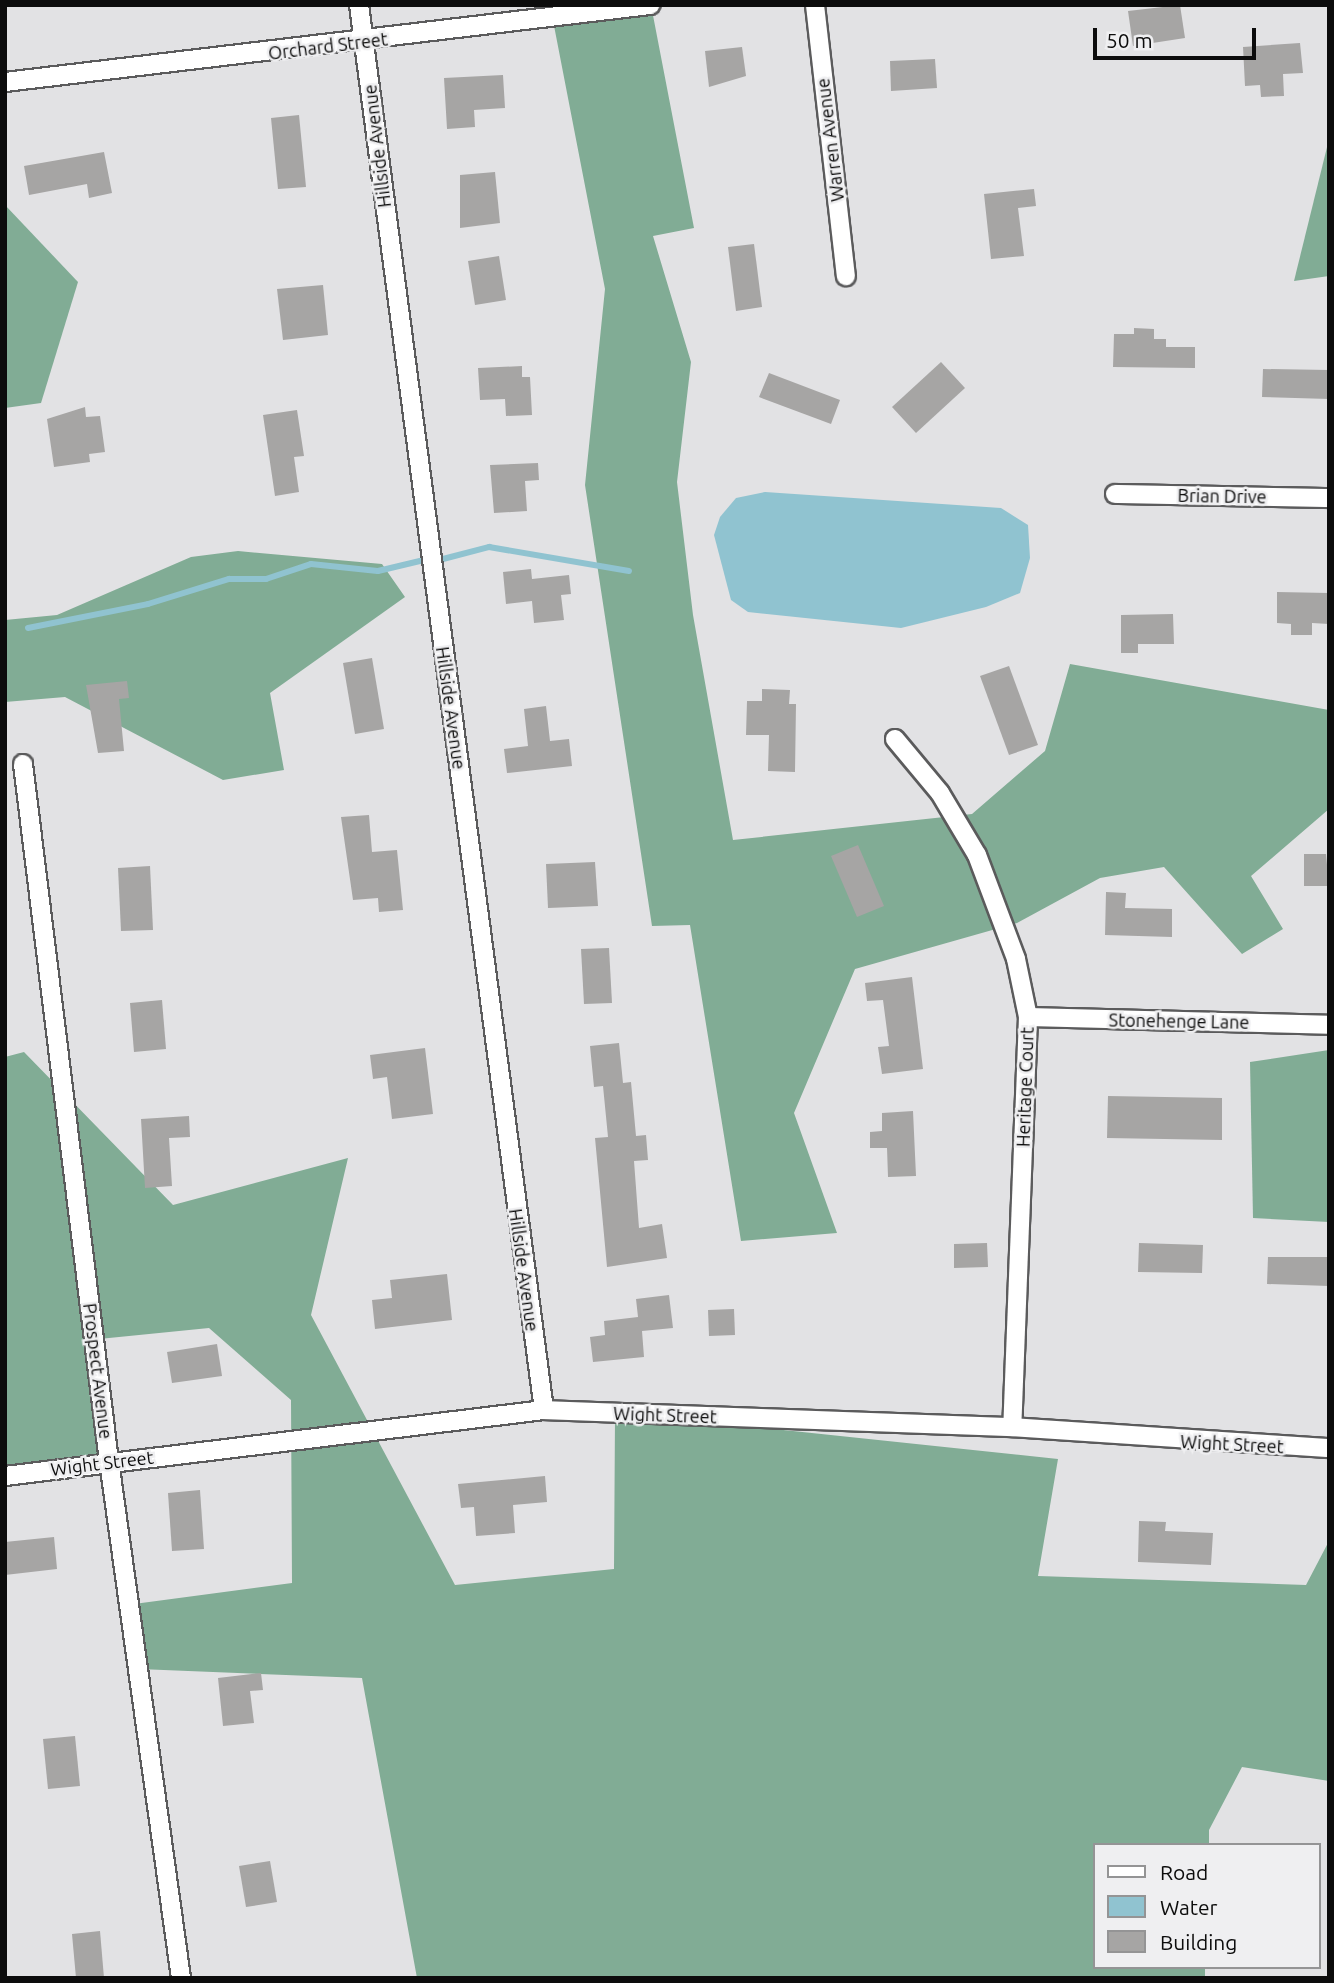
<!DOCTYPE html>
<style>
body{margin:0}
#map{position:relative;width:1334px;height:1983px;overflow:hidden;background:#e2e2e4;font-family:Ubuntu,sans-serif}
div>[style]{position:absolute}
.forest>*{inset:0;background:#81ac95}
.water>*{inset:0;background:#90c3d0}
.stream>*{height:6px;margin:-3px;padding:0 3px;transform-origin:3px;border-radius:3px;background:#90c3d0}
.building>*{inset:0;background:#a6a5a4}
.roads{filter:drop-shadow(2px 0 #5b5b5c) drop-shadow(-2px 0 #5b5b5c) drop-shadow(0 2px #5b5b5c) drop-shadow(0 -2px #5b5b5c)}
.minor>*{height:18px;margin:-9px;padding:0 9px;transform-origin:9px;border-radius:9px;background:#fff}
span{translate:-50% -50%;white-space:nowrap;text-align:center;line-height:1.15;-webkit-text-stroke:5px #efeff1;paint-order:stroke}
.street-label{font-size:18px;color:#0c0c0c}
.frame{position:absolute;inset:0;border:7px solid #0c0c0c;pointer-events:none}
.legend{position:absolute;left:1093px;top:1843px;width:228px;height:126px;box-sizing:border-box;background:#efeff1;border:2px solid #949495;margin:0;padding:9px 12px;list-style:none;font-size:21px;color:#0c0c0c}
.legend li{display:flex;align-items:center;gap:14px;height:35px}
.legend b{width:35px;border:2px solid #949495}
.scale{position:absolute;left:1093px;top:28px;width:163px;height:32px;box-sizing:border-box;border:4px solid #0c0c0c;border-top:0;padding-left:9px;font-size:21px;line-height:24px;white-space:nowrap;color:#0c0c0c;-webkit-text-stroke:5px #efeff1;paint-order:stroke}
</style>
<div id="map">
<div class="forest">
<i style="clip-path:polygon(550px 5px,651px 5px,694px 228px,653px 236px,691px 362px,677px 482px,693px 615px,733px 840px,972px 814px,1045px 751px,1070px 664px,1329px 710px,1329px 809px,1251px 876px,1283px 929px,1242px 954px,1164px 867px,1100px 878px,1017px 923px,855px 969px,794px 1113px,837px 1233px,741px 1241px,690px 925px,652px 926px,585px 485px,605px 289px)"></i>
<i style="clip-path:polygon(1329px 139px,1329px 276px,1294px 281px)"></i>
<i style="clip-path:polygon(5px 205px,78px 282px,41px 403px,5px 408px)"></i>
<i style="clip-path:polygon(238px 551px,382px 564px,405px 597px,270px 693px,284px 770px,223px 780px,65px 697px,5px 702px,5px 620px,57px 615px,191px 557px)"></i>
<i style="clip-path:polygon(1329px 1050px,1329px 1222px,1253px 1218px,1250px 1062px)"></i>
<i style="clip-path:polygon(24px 1052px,173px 1205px,348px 1158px,311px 1315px,455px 1585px,614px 1569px,615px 1417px,650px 1416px,1058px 1459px,1038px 1576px,1306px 1585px,1329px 1541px,1329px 1781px,1242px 1767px,1209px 1830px,1209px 1845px,1094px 1845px,1094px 1967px,1205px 1967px,1205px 1978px,417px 1978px,362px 1678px,139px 1669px,134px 1604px,292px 1583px,291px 1400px,209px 1328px,99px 1339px,117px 1467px,5px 1479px,5px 1057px)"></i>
</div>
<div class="water">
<i style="clip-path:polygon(765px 492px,1001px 508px,1028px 525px,1030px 558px,1020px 593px,986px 607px,901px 628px,748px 612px,731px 600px,714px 535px,720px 517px,736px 498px)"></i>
</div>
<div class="stream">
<i style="left:443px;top:559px;width:48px;rotate:-14.6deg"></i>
<i style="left:489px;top:547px;width:142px;rotate:9.7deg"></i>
<i style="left:28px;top:628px;width:122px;rotate:-11.3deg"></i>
<i style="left:148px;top:604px;width:85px;rotate:-17.2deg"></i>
<i style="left:229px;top:579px;width:37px"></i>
<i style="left:266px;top:579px;width:47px;rotate:-18.4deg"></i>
<i style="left:311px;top:564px;width:67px;rotate:6deg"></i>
<i style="left:378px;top:571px;width:43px;rotate:-13.4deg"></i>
</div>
<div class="building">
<i style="clip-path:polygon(1180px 5px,1185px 38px,1133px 46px,1128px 11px)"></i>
<i style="clip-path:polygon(1300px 43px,1303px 73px,1283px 74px,1284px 96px,1261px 97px,1260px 85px,1245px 86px,1243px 47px)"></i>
<i style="clip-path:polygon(742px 47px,746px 76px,709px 87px,705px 51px)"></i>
<i style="clip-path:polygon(935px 59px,937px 88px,891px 91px,890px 61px)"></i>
<i style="clip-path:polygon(503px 75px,505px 108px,474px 110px,475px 127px,447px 129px,444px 78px)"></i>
<i style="clip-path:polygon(299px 115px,306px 187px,278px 189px,271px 118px)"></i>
<i style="clip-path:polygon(104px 152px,112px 193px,89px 198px,87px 184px,29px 195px,24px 166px)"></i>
<i style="clip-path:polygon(495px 172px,500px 223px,460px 228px,460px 175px)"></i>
<i style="clip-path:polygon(1034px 189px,1036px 206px,1018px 208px,1024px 256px,991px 259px,984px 194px)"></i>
<i style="clip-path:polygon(754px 244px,762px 307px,736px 311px,728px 247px)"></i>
<i style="clip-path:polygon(499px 256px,506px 300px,475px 305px,468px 261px)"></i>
<i style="clip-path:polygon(323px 285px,328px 335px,283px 340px,277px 289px)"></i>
<i style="clip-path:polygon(1134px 328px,1154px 329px,1154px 339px,1166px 339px,1166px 347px,1195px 347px,1195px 368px,1113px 367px,1114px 334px,1134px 334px)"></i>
<i style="clip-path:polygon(941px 362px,965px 388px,916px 433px,892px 407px)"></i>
<i style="clip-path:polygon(522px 366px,522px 377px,530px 377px,532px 415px,506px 416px,505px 399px,480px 400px,478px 368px)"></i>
<i style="clip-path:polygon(1263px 369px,1329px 370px,1329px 399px,1262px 397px)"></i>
<i style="clip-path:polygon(769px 373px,840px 400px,831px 424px,759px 397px)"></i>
<i style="clip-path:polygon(85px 407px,86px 417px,100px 416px,105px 452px,89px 454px,90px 462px,54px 467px,47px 419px)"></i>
<i style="clip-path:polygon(297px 410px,304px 456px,294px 457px,299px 492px,275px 496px,263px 415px)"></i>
<i style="clip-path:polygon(538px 463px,539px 480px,525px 481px,527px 511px,494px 513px,490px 465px)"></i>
<i style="clip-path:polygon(531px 569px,532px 579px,569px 575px,571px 594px,561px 595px,564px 620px,534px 623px,532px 601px,506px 604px,503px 572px)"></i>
<i style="clip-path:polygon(1277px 592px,1329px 593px,1329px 624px,1312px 623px,1312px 635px,1291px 635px,1291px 624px,1277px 623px)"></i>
<i style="clip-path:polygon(1173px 614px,1174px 644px,1138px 644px,1138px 653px,1121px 653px,1121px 615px)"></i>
<i style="clip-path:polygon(372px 658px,384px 729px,355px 734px,343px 663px)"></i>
<i style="clip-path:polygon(1009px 666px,1038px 745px,1009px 755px,980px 676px)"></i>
<i style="clip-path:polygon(127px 681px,129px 698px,119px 699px,124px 751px,98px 753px,86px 685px)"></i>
<i style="clip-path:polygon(762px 689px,790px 690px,789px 704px,796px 704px,795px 772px,768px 771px,769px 735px,746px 735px,747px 701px,762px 701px)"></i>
<i style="clip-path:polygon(546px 706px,550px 741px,569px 739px,572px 766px,507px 773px,504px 749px,528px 746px,524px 709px)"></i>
<i style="clip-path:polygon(369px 815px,372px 852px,397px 850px,403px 910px,379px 912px,378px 898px,353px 900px,341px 817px)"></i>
<i style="clip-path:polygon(858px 845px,884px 906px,857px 917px,831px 856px)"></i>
<i style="clip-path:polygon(1304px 854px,1326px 854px,1329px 886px,1304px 886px)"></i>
<i style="clip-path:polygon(595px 862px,598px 906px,548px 908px,546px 864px)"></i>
<i style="clip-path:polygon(150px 866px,153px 930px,121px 931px,118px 868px)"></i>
<i style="clip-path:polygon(1106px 892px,1126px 893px,1125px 908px,1172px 909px,1172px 937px,1105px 935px)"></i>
<i style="clip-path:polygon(609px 948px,612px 1003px,584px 1004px,581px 949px)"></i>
<i style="clip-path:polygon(912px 977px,923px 1069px,882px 1074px,878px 1047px,889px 1046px,883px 1000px,867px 1001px,865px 983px)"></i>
<i style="clip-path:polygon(162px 1000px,166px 1049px,134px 1052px,130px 1003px)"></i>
<i style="clip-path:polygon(619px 1043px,623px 1083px,631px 1082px,636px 1136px,646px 1135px,648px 1160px,634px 1161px,639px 1228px,662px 1224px,667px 1258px,607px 1267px,595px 1138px,608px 1137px,603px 1086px,594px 1087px,590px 1046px)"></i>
<i style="clip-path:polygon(425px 1048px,433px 1114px,392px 1119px,387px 1077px,373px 1079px,370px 1055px)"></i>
<i style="clip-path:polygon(1108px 1096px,1222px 1098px,1222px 1140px,1107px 1138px)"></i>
<i style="clip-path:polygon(913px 1111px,916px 1176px,888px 1177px,887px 1148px,870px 1148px,870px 1132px,882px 1131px,882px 1113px)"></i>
<i style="clip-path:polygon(189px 1116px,190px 1137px,169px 1138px,172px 1186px,145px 1188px,141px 1119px)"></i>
<i style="clip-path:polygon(987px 1243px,988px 1267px,954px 1268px,954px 1244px)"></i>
<i style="clip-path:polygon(1139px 1243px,1203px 1245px,1202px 1273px,1138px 1272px)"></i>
<i style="clip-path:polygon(1268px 1257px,1329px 1257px,1329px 1286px,1267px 1284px)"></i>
<i style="clip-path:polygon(447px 1274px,452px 1320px,375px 1329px,372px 1300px,392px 1298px,390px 1280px)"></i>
<i style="clip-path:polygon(669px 1295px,673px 1328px,642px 1331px,644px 1357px,593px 1362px,590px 1337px,605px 1335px,604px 1321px,638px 1317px,636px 1299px)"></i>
<i style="clip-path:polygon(734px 1309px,735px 1335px,709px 1336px,708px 1310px)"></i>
<i style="clip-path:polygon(217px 1344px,222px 1376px,172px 1383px,167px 1352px)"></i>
<i style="clip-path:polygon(545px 1476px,547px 1502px,513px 1505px,515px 1533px,476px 1536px,474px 1507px,461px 1508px,458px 1484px)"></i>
<i style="clip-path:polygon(200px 1490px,204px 1549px,172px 1551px,168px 1493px)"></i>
<i style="clip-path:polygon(1139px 1521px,1166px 1522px,1165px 1531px,1213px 1533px,1211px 1565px,1138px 1562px)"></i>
<i style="clip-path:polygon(54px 1537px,57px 1569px,5px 1575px,5px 1542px)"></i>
<i style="clip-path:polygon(261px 1673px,263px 1690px,250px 1691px,254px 1723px,223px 1726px,218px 1678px)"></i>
<i style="clip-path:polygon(75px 1736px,80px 1786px,48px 1789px,43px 1739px)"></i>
<i style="clip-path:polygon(270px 1861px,277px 1902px,246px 1907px,239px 1866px)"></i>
<i style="clip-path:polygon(100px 1931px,104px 1978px,76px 1978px,72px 1934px)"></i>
</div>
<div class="roads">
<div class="minor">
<i style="left:359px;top:5px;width:1417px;rotate:82.5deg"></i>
<i style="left:815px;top:5px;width:273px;rotate:83.5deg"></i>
<i style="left:5px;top:82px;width:650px;rotate:-6.81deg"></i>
<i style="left:1115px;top:494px;width:214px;rotate:1.1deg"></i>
<i style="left:895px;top:739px;width:70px;rotate:50.2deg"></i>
<i style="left:940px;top:793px;width:72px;rotate:59.2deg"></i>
<i style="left:977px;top:855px;width:111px;rotate:69.4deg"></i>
<i style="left:1016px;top:959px;width:59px;rotate:78.3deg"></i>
<i style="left:1028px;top:1017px;width:410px;rotate:92.2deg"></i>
<i style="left:23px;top:764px;width:702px;rotate:82.97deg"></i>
<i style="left:109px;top:1461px;width:522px;rotate:82.07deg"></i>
<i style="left:1028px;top:1017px;width:301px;rotate:1.5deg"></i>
<i style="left:5px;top:1476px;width:543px;rotate:-6.98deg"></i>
<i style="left:544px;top:1410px;width:468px;rotate:2.1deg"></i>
<i style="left:1012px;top:1427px;width:318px;rotate:3.8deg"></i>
</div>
</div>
<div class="street-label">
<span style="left:328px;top:46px;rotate:-7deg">Orchard Street</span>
<span style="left:830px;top:140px;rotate:-97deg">Warren Avenue</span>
<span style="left:377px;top:146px;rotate:-97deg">Hillside Avenue</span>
<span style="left:1222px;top:496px;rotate:1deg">Brian Drive</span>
<span style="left:451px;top:708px;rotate:82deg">Hillside Avenue</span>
<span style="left:1179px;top:1021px;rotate:1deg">Stonehenge Lane</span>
<span style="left:1025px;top:1087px;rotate:-88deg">Heritage Court</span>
<span style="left:524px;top:1270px;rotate:82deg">Hillside Avenue</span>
<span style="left:98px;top:1371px;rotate:83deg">Prospect Avenue</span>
<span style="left:665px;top:1415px;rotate:2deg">Wight Street</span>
<span style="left:1232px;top:1444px;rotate:3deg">Wight Street</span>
<span style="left:102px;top:1463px;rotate:-7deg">Wight Street</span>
</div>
<div class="frame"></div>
<ul class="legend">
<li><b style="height:9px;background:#fff"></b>Road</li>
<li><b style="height:19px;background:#90c3d0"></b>Water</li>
<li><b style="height:19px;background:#a6a5a4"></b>Building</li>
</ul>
<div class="scale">50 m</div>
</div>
